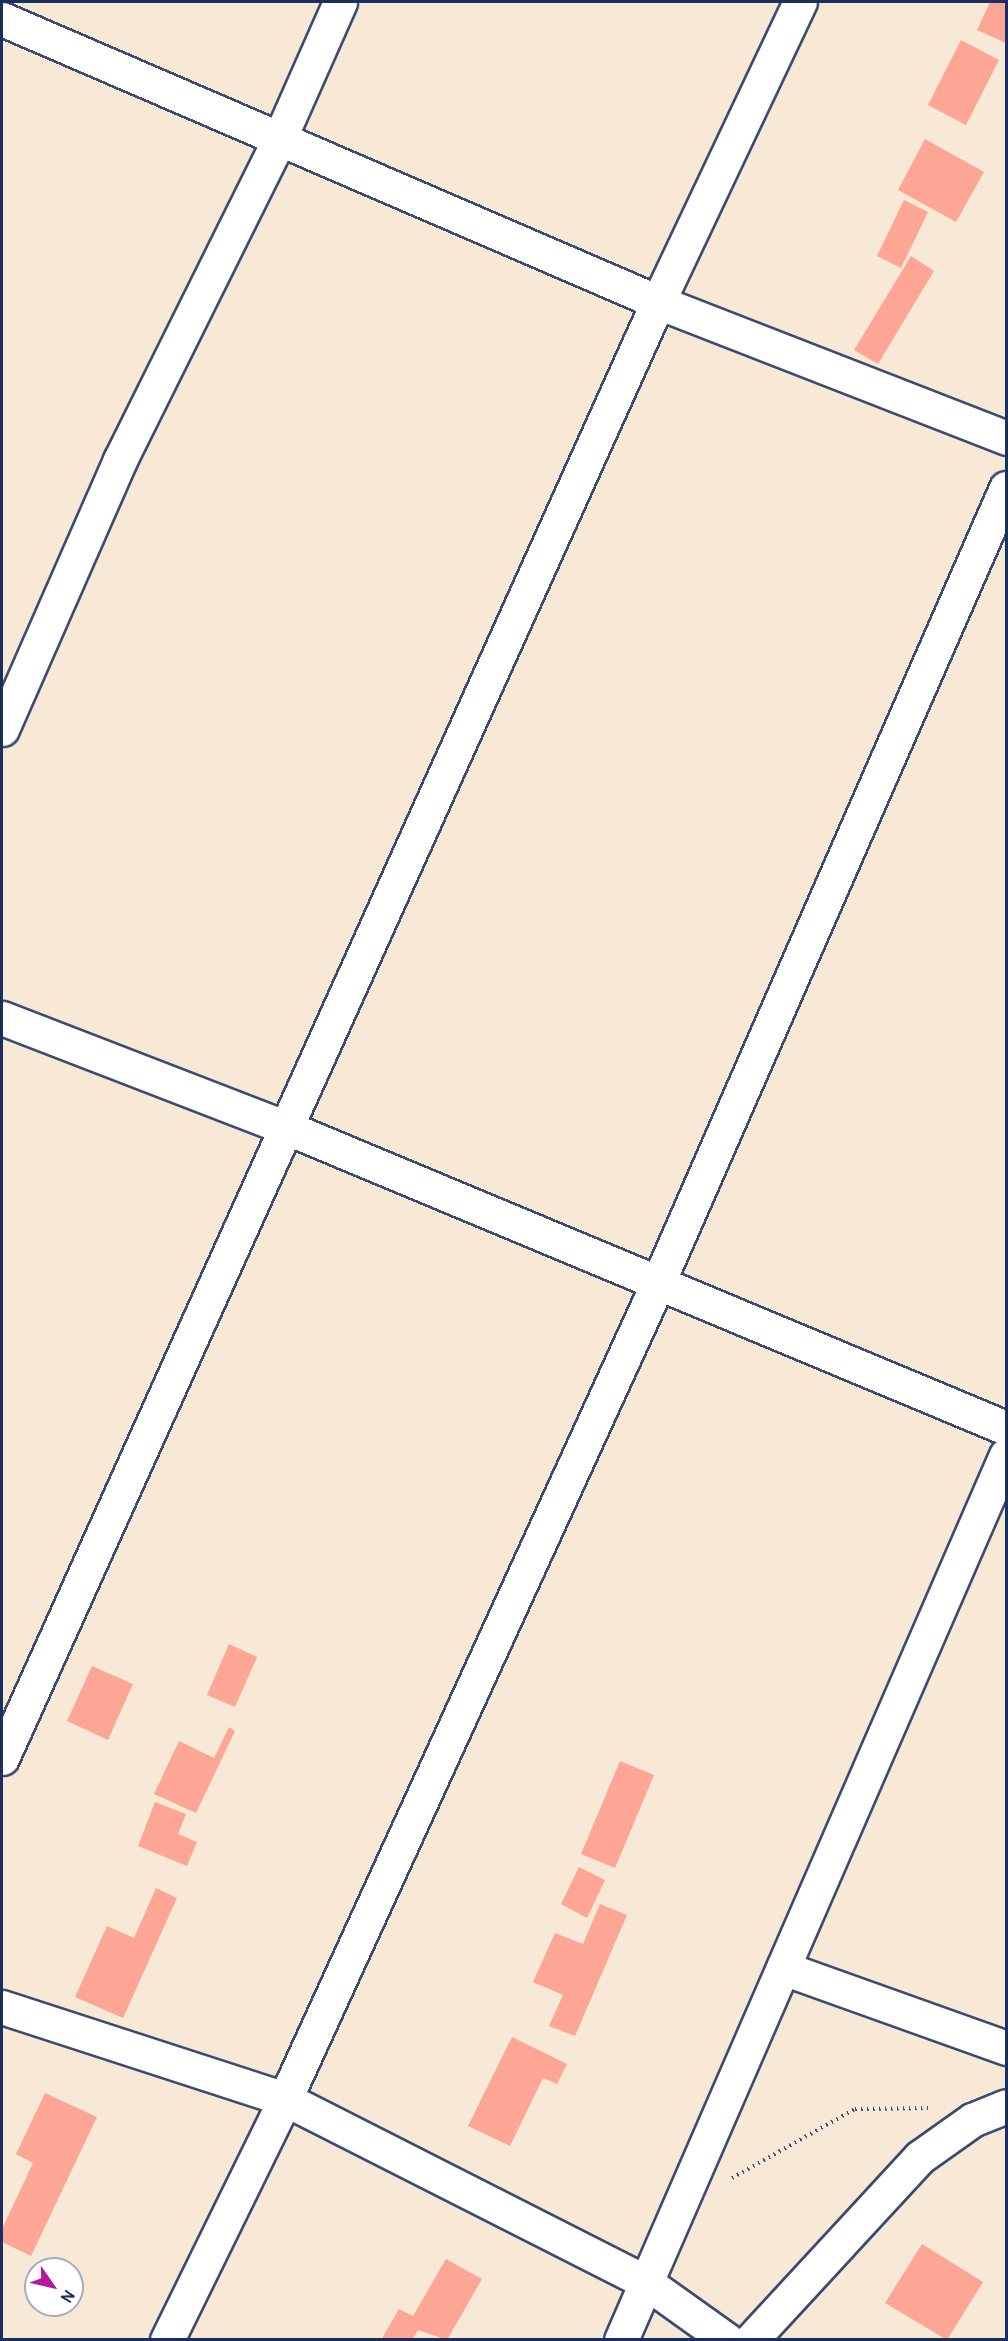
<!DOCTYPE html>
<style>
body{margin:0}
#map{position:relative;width:1008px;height:2341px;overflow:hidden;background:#f7e9d6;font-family:Pangolin,sans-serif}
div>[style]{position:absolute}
.building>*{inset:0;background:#fda695}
.path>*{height:4px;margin-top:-2px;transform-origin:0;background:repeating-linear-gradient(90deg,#3c4b70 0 1.5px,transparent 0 6px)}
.roads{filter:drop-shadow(2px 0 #3c4b70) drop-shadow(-2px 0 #3c4b70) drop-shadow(0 2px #3c4b70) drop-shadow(0 -2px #3c4b70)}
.minor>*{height:33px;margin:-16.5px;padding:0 16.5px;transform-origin:16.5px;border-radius:16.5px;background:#fff}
span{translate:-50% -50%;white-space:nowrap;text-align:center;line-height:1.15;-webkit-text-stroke:4.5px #fff;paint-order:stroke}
.frame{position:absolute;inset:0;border:3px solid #1b2f5e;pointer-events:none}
.north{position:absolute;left:24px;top:2257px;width:60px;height:60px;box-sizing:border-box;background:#fff;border:2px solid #a4acbf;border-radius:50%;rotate:124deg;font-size:16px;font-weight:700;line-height:24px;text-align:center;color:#1b2f5e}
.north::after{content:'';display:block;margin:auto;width:21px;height:27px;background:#b5179e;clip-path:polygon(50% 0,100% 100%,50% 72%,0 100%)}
</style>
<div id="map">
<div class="building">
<i style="clip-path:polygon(990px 2px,1006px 2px,1006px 43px,977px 30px)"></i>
<i style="clip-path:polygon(961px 40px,999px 60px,966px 125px,928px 105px)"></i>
<i style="clip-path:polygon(925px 139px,984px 172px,956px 222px,898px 190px)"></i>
<i style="clip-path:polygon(904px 200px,928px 212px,901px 268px,877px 256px)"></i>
<i style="clip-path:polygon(911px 256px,934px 271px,878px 364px,854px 350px)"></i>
<i style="clip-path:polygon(229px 1644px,257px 1657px,235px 1707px,207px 1695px)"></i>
<i style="clip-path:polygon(92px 1666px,133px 1684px,108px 1740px,67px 1721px)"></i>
<i style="clip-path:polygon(229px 1727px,235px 1731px,196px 1813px,154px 1794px,179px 1741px,214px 1758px)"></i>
<i style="clip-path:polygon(620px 1761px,654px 1775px,615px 1868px,581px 1854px)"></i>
<i style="clip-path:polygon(155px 1802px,186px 1814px,178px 1834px,197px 1842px,187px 1866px,138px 1846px)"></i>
<i style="clip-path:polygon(579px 1867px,605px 1880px,587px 1918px,561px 1904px)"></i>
<i style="clip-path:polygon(156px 1888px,177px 1898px,123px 2018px,75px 1997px,107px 1926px,134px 1938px)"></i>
<i style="clip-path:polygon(600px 1904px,627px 1915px,575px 2036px,549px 2026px,563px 1995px,533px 1982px,555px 1933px,583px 1944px)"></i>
<i style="clip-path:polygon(512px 2037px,567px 2064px,557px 2084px,543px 2078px,510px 2146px,468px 2126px)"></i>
<i style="clip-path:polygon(45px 2093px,97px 2117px,31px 2256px,2px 2242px,2px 2229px,33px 2163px,16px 2154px)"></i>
<i style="clip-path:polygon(922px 2244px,983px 2282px,947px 2340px,885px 2303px)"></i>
<i style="clip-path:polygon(446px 2259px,482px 2279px,447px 2340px,418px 2330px,412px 2340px,381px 2340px,399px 2309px,413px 2316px)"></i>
</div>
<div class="path">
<i style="left:732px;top:2178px;width:141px;rotate:-29.3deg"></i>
<i style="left:855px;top:2109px;width:73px;rotate:-0.8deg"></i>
</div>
<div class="roads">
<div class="minor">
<i style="left:2px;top:19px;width:714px;rotate:23.34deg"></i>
<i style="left:658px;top:302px;width:374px;rotate:21.3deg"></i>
<i style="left:2px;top:729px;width:294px;rotate:-66.3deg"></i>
<i style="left:120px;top:460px;width:355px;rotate:-63.6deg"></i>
<i style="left:278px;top:142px;width:153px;rotate:-66.1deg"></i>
<i style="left:2px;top:1018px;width:303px;rotate:21.1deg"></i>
<i style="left:285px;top:1127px;width:781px;rotate:22.66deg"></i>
<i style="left:2px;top:1758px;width:1597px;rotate:-65.75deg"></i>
<i style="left:658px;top:302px;width:332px;rotate:-64.7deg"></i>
<i style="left:783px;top:1968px;width:237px;rotate:19.7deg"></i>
<i style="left:2px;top:2007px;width:298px;rotate:18deg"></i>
<i style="left:285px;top:2099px;width:406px;rotate:26.9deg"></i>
<i style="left:647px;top:2283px;width:98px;rotate:35.5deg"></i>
<i style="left:167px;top:2340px;width:268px;rotate:-63.9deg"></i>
<i style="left:285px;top:2099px;width:895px;rotate:-65.44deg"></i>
<i style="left:657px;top:1285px;width:870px;rotate:-66.35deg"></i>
<i style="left:621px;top:2340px;width:965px;rotate:-66.49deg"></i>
<i style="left:751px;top:2340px;width:249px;rotate:-47.3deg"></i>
<i style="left:920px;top:2157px;width:64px;rotate:-35.4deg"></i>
<i style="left:972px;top:2120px;width:37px;rotate:-22deg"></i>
</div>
</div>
<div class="frame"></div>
<div class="north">N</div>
</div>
